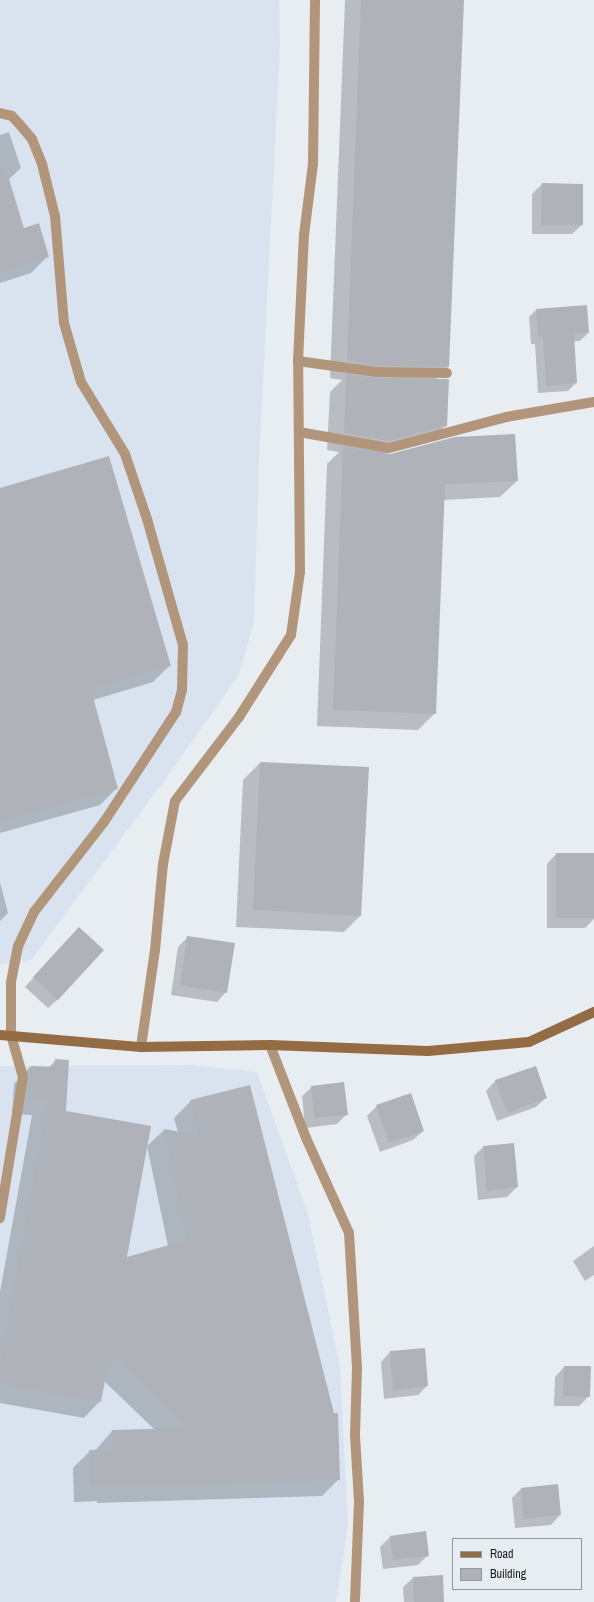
<!DOCTYPE html>
<style>
body{margin:0}
#map{position:relative;width:594px;height:1602px;overflow:hidden;background:#e8edf2;font-family:"Archivo Narrow",sans-serif}
div>[style]{position:absolute}
.built>*{inset:0;background:#d9e3ef}
.shadow>*{inset:0;background:#0003}
.building>*{inset:0;background:#afb3b9}
.street>*{height:10px;margin:-5px;padding:0 5px;transform-origin:5px;border-radius:5px;background:#b2967c}
.secondary>*{height:10px;margin:-5px;padding:0 5px;transform-origin:5px;border-radius:5px;background:#946c44}
span{translate:-50% -50%;white-space:nowrap;text-align:center;line-height:1.15;-webkit-text-stroke:3px #e8edf2;paint-order:stroke}
.legend{position:absolute;left:452px;top:1538px;width:130px;height:52px;box-sizing:border-box;background:#e8edf2;border:1px solid #95999c;margin:0;padding:5px 7px;list-style:none;font-size:12px;color:#181a1c}
.legend li{display:flex;align-items:center;gap:8px;height:20px}
.legend b{width:20px;border:1px solid #95999c}
</style>
<div id="map">
<div class="built">
<i style="clip-path:polygon(0 0,279px 0,280px 46px,259px 460px,254px 622px,239px 675px,164px 781px,31px 960px,0 965px)"></i>
<i style="clip-path:polygon(192px 1065px,257px 1072px,308px 1214px,340px 1367px,348px 1525px,336px 1602px,0 1602px,0 1066px)"></i>
</div>
<div class="shadow">
<i style="clip-path:polygon(345px 0,463px 0,448px 367px,435px 380px,446px 425px,429px 442px,384px 454px,517px 481px,500px 497px,443px 500px,435px 713px,418px 730px,317px 726px,327px 464px,339px 452px,327px 450px,330px 392px,342px 380px,330px 378px)"></i>
<i style="clip-path:polygon(9px 132px,21px 168px,8px 180px,23px 229px,48px 256px,31px 273px,0 283px,0 135px)"></i>
<i style="clip-path:polygon(542px 184px,582px 225px,572px 234px,532px 234px,532px 194px)"></i>
<i style="clip-path:polygon(537px 309px,588px 333px,580px 341px,573px 341px,576px 383px,568px 391px,538px 393px,535px 344px,531px 344px,529px 317px)"></i>
<i style="clip-path:polygon(0 489px,170px 665px,153px 682px,93px 700px,117px 788px,100px 805px,0 833px)"></i>
<i style="clip-path:polygon(260px 763px,361px 915px,344px 932px,236px 927px,243px 780px)"></i>
<i style="clip-path:polygon(556px 854px,594px 854px,594px 919px,585px 928px,547px 928px,547px 864px)"></i>
<i style="clip-path:polygon(0 882px,8px 913px,0 921px)"></i>
<i style="clip-path:polygon(188px 937px,226px 992px,217px 1002px,171px 995px,178px 947px)"></i>
<i style="clip-path:polygon(69px 938px,58px 999px,48px 1008px,25px 987px)"></i>
<i style="clip-path:polygon(56px 1060px,65px 1112px,126px 1259px,168px 1246px,147px 1146px,164px 1130px,178px 1132px,174px 1118px,191px 1101px,339px 1479px,322px 1496px,97px 1503px,97px 1501px,74px 1502px,73px 1468px,90px 1451px,95px 1451px,112px 1431px,155px 1430px,104px 1381px,100px 1401px,84px 1418px,0 1403px,0 1292px,32px 1115px,12px 1114px,14px 1084px,30px 1067px,48px 1068px)"></i>
<i style="clip-path:polygon(535px 1067px,546px 1098px,536px 1107px,497px 1121px,486px 1091px,495px 1081px)"></i>
<i style="clip-path:polygon(312px 1087px,347px 1114px,337px 1124px,305px 1128px,302px 1096px)"></i>
<i style="clip-path:polygon(377px 1106px,423px 1131px,413px 1140px,380px 1152px,367px 1116px)"></i>
<i style="clip-path:polygon(483px 1147px,517px 1187px,507px 1197px,478px 1200px,474px 1156px)"></i>
<i style="clip-path:polygon(594px 1246px,594px 1275px,585px 1281px,573px 1261px)"></i>
<i style="clip-path:polygon(390px 1352px,427px 1386px,418px 1395px,384px 1399px,381px 1362px)"></i>
<i style="clip-path:polygon(564px 1367px,589px 1396px,579px 1406px,554px 1406px,555px 1377px)"></i>
<i style="clip-path:polygon(558px 1485px,560px 1515px,551px 1525px,515px 1528px,512px 1498px,522px 1488px)"></i>
<i style="clip-path:polygon(425px 1532px,428px 1555px,418px 1565px,383px 1569px,380px 1547px,390px 1537px)"></i>
<i style="clip-path:polygon(442px 1576px,443px 1602px,404px 1602px,403px 1587px,413px 1578px)"></i>
</div>
<div class="building">
<i style="clip-path:polygon(361px 0,464px 0,449px 367px,376px 366px,347px 361px)"></i>
<i style="clip-path:polygon(5px 166px,24px 228px,39px 223px,49px 257px,0 272px,0 167px)"></i>
<i style="clip-path:polygon(542px 183px,583px 184px,583px 225px,541px 225px)"></i>
<i style="clip-path:polygon(587px 305px,589px 333px,574px 334px,577px 383px,546px 386px,543px 337px,538px 337px,536px 309px)"></i>
<i style="clip-path:polygon(346px 374px,376px 378px,449px 379px,447px 426px,389px 441px,344px 433px)"></i>
<i style="clip-path:polygon(515px 434px,518px 481px,445px 484px,436px 714px,333px 710px,343px 446px,390px 454px,455px 437px)"></i>
<i style="clip-path:polygon(109px 456px,171px 666px,91px 689px,118px 789px,0 821px,0 488px)"></i>
<i style="clip-path:polygon(260px 762px,369px 767px,361px 916px,253px 910px)"></i>
<i style="clip-path:polygon(556px 853px,594px 853px,594px 918px,556px 918px)"></i>
<i style="clip-path:polygon(79px 927px,104px 950px,58px 1000px,33px 977px)"></i>
<i style="clip-path:polygon(187px 936px,235px 943px,227px 993px,180px 985px)"></i>
<i style="clip-path:polygon(55px 1059px,69px 1060px,66px 1111px,151px 1126px,127px 1257px,187px 1240px,164px 1129px,199px 1135px,190px 1100px,250px 1085px,334px 1413px,338px 1413px,340px 1480px,114px 1487px,114px 1484px,91px 1486px,89px 1450px,113px 1449px,112px 1430px,187px 1428px,110px 1354px,101px 1402px,0 1384px,0 1366px,48px 1099px,28px 1097px,30px 1066px,54px 1067px)"></i>
<i style="clip-path:polygon(536px 1066px,547px 1098px,507px 1113px,495px 1080px)"></i>
<i style="clip-path:polygon(344px 1082px,348px 1115px,314px 1118px,311px 1086px)"></i>
<i style="clip-path:polygon(411px 1093px,424px 1131px,389px 1143px,376px 1105px)"></i>
<i style="clip-path:polygon(514px 1143px,518px 1187px,487px 1191px,483px 1146px)"></i>
<i style="clip-path:polygon(425px 1348px,428px 1386px,393px 1390px,390px 1351px)"></i>
<i style="clip-path:polygon(564px 1366px,591px 1366px,590px 1397px,563px 1396px)"></i>
<i style="clip-path:polygon(558px 1484px,561px 1515px,524px 1519px,521px 1488px)"></i>
<i style="clip-path:polygon(426px 1531px,429px 1556px,393px 1560px,390px 1536px)"></i>
<i style="clip-path:polygon(443px 1575px,444px 1602px,414px 1602px,413px 1577px)"></i>
</div>
<div class="street">
<i style="left:0;top:113px;width:12px;rotate:14deg"></i>
<i style="left:12px;top:116px;width:13px;rotate:48deg"></i>
<i style="left:21px;top:126px;width:17px;rotate:50deg"></i>
<i style="left:32px;top:139px;width:27px;rotate:68deg"></i>
<i style="left:42px;top:164px;width:54px;rotate:76deg"></i>
<i style="left:55px;top:216px;width:107px;rotate:85.2deg"></i>
<i style="left:64px;top:323px;width:61px;rotate:73.9deg"></i>
<i style="left:81px;top:382px;width:84px;rotate:58.6deg"></i>
<i style="left:125px;top:454px;width:69px;rotate:71.3deg"></i>
<i style="left:147px;top:519px;width:131px;rotate:74.1deg"></i>
<i style="left:183px;top:645px;width:45px;rotate:91.3deg"></i>
<i style="left:182px;top:690px;width:23px;rotate:105deg"></i>
<i style="left:176px;top:712px;width:131px;rotate:123.2deg"></i>
<i style="left:104px;top:822px;width:114px;rotate:127.9deg"></i>
<i style="left:34px;top:912px;width:38px;rotate:115deg"></i>
<i style="left:18px;top:946px;width:38px;rotate:101deg"></i>
<i style="left:11px;top:983px;width:52px;rotate:90deg"></i>
<i style="left:11px;top:1035px;width:44px;rotate:74.1deg"></i>
<i style="left:23px;top:1077px;width:143px;rotate:99.3deg"></i>
<i style="left:298px;top:361px;width:79px;rotate:8deg"></i>
<i style="left:376px;top:372px;width:71px;rotate:0.8deg"></i>
<i style="left:299px;top:432px;width:91px;rotate:10.1deg"></i>
<i style="left:389px;top:448px;width:121px;rotate:-14.8deg"></i>
<i style="left:506px;top:417px;width:89px;rotate:-9.7deg"></i>
<i style="left:270px;top:1045px;width:100px;rotate:68.8deg"></i>
<i style="left:306px;top:1138px;width:104px;rotate:65.6deg"></i>
<i style="left:349px;top:1233px;width:135px;rotate:86.6deg"></i>
<i style="left:357px;top:1368px;width:68px;rotate:91.7deg"></i>
<i style="left:355px;top:1436px;width:65px;rotate:86.5deg"></i>
<i style="left:359px;top:1501px;width:101px;rotate:92.3deg"></i>
<i style="left:141px;top:1047px;width:98px;rotate:-81.8deg"></i>
<i style="left:155px;top:950px;width:86px;rotate:-84.7deg"></i>
<i style="left:163px;top:864px;width:64px;rotate:-79.2deg"></i>
<i style="left:175px;top:801px;width:106px;rotate:-52.7deg"></i>
<i style="left:239px;top:717px;width:97px;rotate:-57.6deg"></i>
<i style="left:291px;top:635px;width:64px;rotate:-81.9deg"></i>
<i style="left:300px;top:572px;width:211px;rotate:-90.5deg"></i>
<i style="left:298px;top:361px;width:126px;rotate:-87.3deg"></i>
<i style="left:304px;top:235px;width:72px;rotate:-82.8deg"></i>
<i style="left:313px;top:164px;width:164px;rotate:-89.3deg"></i>
</div>
<div class="secondary">
<i style="left:0;top:1035px;width:142px;rotate:4.9deg"></i>
<i style="left:141px;top:1047px;width:129px;rotate:-0.9deg"></i>
<i style="left:270px;top:1045px;width:158px;rotate:2.2deg"></i>
<i style="left:428px;top:1051px;width:101px;rotate:-5.1deg"></i>
<i style="left:529px;top:1042px;width:72px;rotate:-24.8deg"></i>
</div>
<ul class="legend">
<li><b style="height:5px;background:#946c44"></b>Road</li>
<li><b style="height:11px;background:#afb3b9"></b>Building</li>
</ul>
</div>
